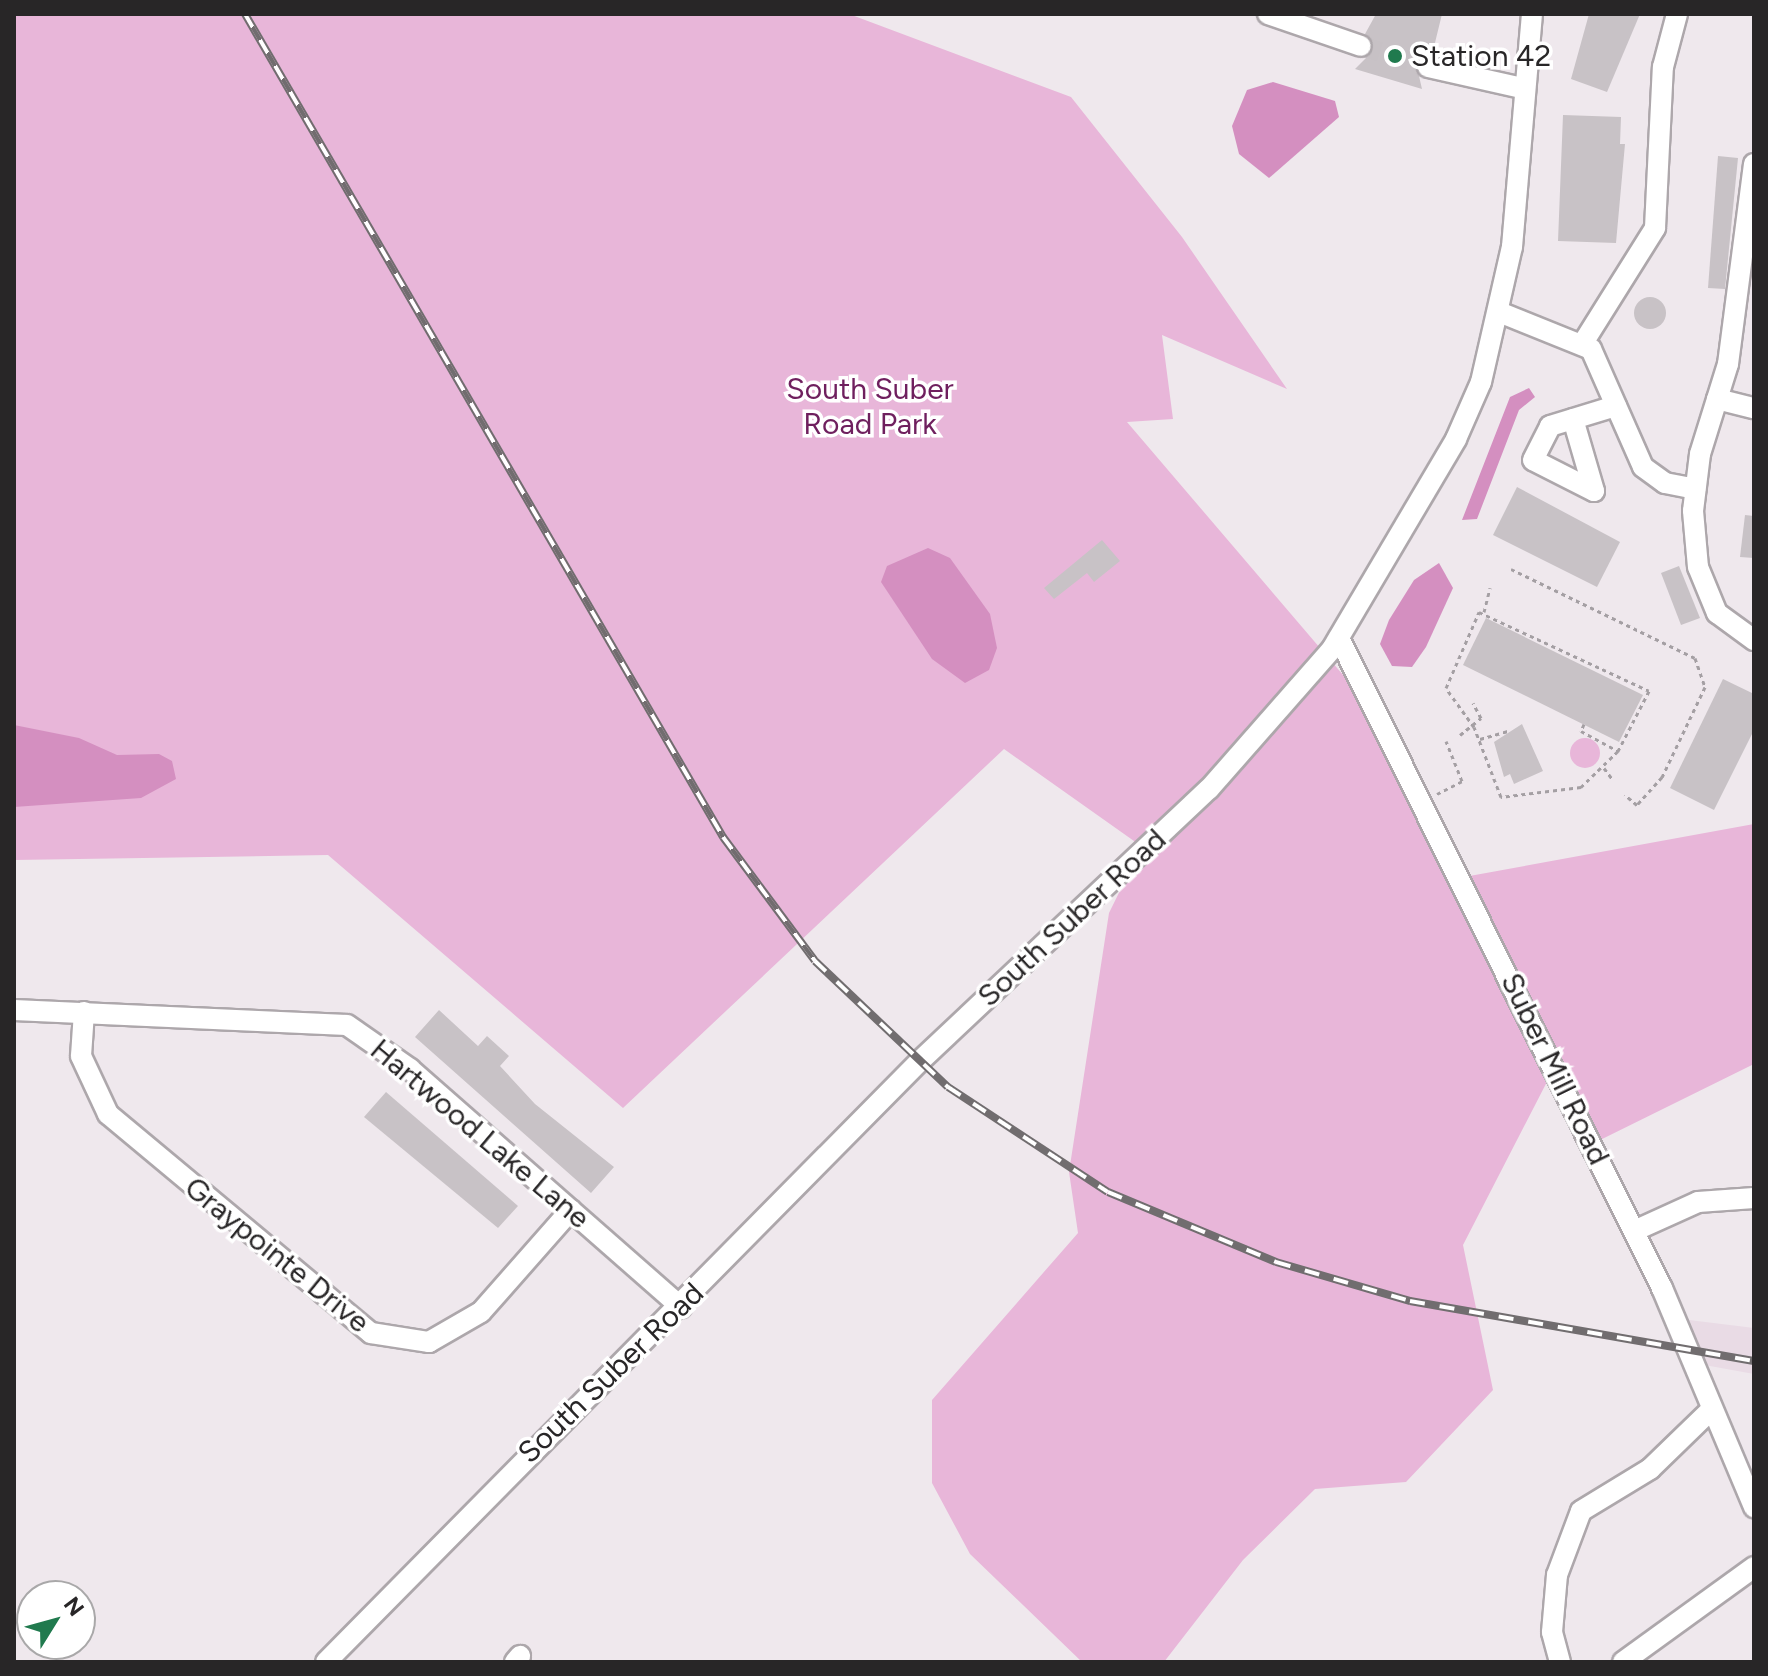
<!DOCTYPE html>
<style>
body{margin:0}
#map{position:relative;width:1768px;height:1676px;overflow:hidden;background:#efe8ed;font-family:Figtree,sans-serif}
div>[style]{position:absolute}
.built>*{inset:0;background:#e9dbe5}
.green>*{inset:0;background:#e8b6d9}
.round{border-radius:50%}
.water>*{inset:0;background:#d48fc0}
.building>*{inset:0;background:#c8c2c6}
.minor-tunnel>*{height:20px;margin-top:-10px;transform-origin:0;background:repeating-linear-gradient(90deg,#c7c1c5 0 20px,transparent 0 30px)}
.path>*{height:3px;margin-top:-1.5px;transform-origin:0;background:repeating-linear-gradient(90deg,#a49fa3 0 4px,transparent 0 8px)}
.roads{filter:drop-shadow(2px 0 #ada7ab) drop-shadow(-2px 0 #ada7ab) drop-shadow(0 2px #ada7ab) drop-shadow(0 -2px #ada7ab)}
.minor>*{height:20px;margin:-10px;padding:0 10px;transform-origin:10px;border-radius:10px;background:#fff}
.rail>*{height:8px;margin-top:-4px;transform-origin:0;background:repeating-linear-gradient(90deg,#fff 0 15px,#716d6f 0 30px);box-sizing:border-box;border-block:2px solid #716d6f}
.dots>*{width:22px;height:22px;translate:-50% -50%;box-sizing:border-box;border:4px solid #fff;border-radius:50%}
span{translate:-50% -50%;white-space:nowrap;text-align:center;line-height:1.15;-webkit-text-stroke:7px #fff;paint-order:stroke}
.poi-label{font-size:30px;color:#282627}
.left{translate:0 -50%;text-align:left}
.park-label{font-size:30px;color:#6f1f5e}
.street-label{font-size:30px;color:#282627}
.frame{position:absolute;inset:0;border:16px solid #282627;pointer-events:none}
.north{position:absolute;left:16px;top:1580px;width:80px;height:80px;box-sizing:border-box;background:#fff;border:2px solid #a9a8a9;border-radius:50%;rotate:53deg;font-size:22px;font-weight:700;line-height:32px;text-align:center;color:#282627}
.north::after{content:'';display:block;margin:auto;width:28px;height:36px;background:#207a4e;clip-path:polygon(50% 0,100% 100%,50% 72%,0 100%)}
</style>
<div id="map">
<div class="built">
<i style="clip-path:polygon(1681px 1319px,1754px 1328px,1754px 1374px,1699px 1364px)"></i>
</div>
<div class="green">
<i style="clip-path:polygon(14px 14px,849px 14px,1071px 97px,1182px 237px,1287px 389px,1162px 335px,1173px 419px,1127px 422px,1361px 696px,1453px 879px,1754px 824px,1754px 1064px,1592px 1144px,1551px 1074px,1463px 1245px,1493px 1390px,1406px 1482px,1315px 1489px,1243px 1560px,1164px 1662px,1082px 1662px,970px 1554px,932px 1483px,932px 1400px,1078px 1233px,1069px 1172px,1109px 913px,1140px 850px,1134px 841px,1004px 749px,623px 1108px,328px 855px,14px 860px)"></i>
<i class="round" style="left:1570px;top:738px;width:30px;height:30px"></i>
</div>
<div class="water">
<i style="clip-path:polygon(1273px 82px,1335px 101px,1339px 117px,1269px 178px,1239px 154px,1232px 126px,1247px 90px)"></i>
<i style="clip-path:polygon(1529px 388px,1535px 397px,1519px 410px,1477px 519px,1462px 520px,1510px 397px)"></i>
<i style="clip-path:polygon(928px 548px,950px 558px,990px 614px,997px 648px,989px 670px,965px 683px,932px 659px,881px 582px,887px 566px)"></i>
<i style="clip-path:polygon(1439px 563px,1453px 588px,1426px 647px,1412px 667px,1392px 666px,1380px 644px,1389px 620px,1414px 580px)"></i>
<i style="clip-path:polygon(14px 725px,79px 738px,117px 755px,159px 754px,172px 761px,176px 779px,141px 798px,14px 807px)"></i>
</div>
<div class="building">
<i style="clip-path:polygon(1376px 14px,1442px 14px,1432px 55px,1416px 63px,1422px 89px,1355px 69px,1373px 51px,1365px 34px)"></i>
<i style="clip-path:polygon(1589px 14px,1640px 14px,1607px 92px,1571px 79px)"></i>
<i style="clip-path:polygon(1563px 115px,1621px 117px,1620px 144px,1625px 144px,1616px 243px,1558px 241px)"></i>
<i style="clip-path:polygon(1718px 156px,1738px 158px,1725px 289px,1708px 288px)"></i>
<i class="round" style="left:1634px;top:297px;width:32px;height:32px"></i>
<i style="clip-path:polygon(1517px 487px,1620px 542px,1597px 587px,1493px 535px)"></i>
<i style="clip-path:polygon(1745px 515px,1754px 516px,1754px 558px,1740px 557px)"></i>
<i style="clip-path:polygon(1102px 540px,1120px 561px,1094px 582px,1087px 573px,1054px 599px,1044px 588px)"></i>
<i style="clip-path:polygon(1679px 566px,1700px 618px,1681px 625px,1661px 573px)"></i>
<i style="clip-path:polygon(1486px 618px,1643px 695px,1619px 742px,1463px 665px)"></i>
<i style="clip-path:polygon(1723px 679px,1754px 694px,1754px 730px,1714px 810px,1670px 788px)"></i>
<i style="clip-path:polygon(1522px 724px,1543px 771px,1514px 784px,1510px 774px,1504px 777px,1494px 742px)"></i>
<i style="clip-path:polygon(439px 1010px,478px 1046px,487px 1036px,509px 1056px,500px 1066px,535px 1104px,614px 1167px,591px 1193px,415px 1037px)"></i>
<i style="clip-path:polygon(386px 1092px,518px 1206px,498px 1228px,364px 1117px)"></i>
</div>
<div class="minor-tunnel">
<i style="left:1361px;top:46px;width:70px;rotate:17.4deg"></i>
</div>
<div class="path">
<i style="left:1511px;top:569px;width:204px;rotate:25.8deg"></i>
<i style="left:1695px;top:658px;width:31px;rotate:71deg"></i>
<i style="left:1705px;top:687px;width:100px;rotate:115.5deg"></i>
<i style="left:1662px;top:777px;width:38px;rotate:132deg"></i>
<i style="left:1637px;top:805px;width:16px;rotate:-140deg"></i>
<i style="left:1479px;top:612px;width:187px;rotate:24.9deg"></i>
<i style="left:1649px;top:691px;width:68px;rotate:117.3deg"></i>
<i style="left:1618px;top:751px;width:52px;rotate:135.8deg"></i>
<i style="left:1581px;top:787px;width:81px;rotate:172.9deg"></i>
<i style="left:1501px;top:797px;width:75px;rotate:-111.1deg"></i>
<i style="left:1474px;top:727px;width:48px;rotate:-125.7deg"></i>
<i style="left:1446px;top:688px;width:83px;rotate:-66.5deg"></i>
<i style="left:1484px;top:612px;width:25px;rotate:-76deg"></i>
<i style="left:1584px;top:724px;width:8px;rotate:113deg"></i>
<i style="left:1581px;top:731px;width:42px;rotate:28.4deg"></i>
<i style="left:1460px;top:735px;width:27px;rotate:-39deg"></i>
<i style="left:1481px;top:718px;width:17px;rotate:-118deg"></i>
<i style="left:1480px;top:739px;width:29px;rotate:-16deg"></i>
<i style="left:1604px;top:768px;width:15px;rotate:53deg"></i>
<i style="left:1437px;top:794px;width:28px;rotate:-27deg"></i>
<i style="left:1462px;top:781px;width:43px;rotate:-111.8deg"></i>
</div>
<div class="roads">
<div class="minor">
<i style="left:1268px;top:14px;width:98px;rotate:19deg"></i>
<i style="left:1428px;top:67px;width:96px;rotate:12.6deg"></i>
<i style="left:1754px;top:164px;width:202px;rotate:97.4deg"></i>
<i style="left:1728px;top:364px;width:94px;rotate:107.3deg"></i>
<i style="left:1700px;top:454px;width:57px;rotate:97deg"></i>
<i style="left:1693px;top:511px;width:56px;rotate:84.9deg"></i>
<i style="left:1698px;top:567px;width:50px;rotate:67.6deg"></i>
<i style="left:1717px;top:613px;width:46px;rotate:36.1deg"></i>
<i style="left:1499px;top:312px;width:99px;rotate:21.9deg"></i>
<i style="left:1591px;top:349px;width:129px;rotate:66.2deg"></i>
<i style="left:1643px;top:467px;width:27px;rotate:36deg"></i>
<i style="left:1665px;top:483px;width:31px;rotate:11deg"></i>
<i style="left:1583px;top:343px;width:136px;rotate:-57.9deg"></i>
<i style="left:1655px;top:228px;width:161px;rotate:-87.2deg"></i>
<i style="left:1663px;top:67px;width:55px;rotate:-75.2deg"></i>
<i style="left:1717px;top:399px;width:38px;rotate:14deg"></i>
<i style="left:1573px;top:419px;width:75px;rotate:73.7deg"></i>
<i style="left:1594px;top:491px;width:68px;rotate:-153.1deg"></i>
<i style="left:1533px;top:460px;width:38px;rotate:-63deg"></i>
<i style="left:1550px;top:426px;width:69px;rotate:-16.9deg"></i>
<i style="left:1339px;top:638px;width:726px;rotate:63.58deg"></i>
<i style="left:1662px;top:1288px;width:238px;rotate:67.2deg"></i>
<i style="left:14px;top:1010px;width:333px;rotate:2.6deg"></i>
<i style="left:347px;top:1025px;width:77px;rotate:34.9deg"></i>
<i style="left:410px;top:1069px;width:361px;rotate:41.3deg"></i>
<i style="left:84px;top:1012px;width:44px;rotate:93.9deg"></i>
<i style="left:81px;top:1056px;width:64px;rotate:65deg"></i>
<i style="left:108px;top:1114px;width:342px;rotate:39.8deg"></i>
<i style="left:371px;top:1333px;width:59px;rotate:8.8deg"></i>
<i style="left:429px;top:1342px;width:60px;rotate:-30deg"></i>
<i style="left:481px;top:1312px;width:136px;rotate:-48.6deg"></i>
<i style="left:1634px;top:1231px;width:70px;rotate:-24.4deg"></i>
<i style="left:1698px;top:1202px;width:56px;rotate:-4.1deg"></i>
<i style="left:326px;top:1662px;width:846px;rotate:-45.34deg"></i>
<i style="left:921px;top:1060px;width:395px;rotate:-43.3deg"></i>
<i style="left:1209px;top:789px;width:186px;rotate:-48.7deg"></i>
<i style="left:1332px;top:649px;width:244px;rotate:-59.4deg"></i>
<i style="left:1456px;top:439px;width:62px;rotate:-66.3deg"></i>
<i style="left:1481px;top:382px;width:139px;rotate:-77.1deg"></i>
<i style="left:1512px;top:247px;width:234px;rotate:-85.1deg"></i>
<i style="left:515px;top:1662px;width:8px;rotate:-50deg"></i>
<i style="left:1560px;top:1662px;width:31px;rotate:-105deg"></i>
<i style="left:1552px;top:1632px;width:57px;rotate:-85deg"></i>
<i style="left:1557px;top:1575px;width:68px;rotate:-69.4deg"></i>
<i style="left:1581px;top:1511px;width:81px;rotate:-31.3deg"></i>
<i style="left:1650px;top:1469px;width:86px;rotate:-44.1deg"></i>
<i style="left:1623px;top:1662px;width:162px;rotate:-35.9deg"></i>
</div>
</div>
<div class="rail">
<i style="left:245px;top:14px;width:952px;rotate:59.85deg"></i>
<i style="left:723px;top:837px;width:154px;rotate:53.4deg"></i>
<i style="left:815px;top:961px;width:183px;rotate:43.5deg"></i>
<i style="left:948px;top:1087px;width:191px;rotate:33.3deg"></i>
<i style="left:1108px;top:1192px;width:182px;rotate:22.6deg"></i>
<i style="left:1276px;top:1262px;width:140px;rotate:16.2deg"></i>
<i style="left:1410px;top:1301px;width:349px;rotate:9.9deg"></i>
</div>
<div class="dots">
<i style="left:1395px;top:56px;background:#207a4e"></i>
</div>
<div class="poi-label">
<span class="left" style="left:1411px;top:56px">Station 42</span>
</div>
<div class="park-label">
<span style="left:870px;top:406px">South Suber<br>Road Park</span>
</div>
<div class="street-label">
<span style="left:1072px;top:918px;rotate:-43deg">South Suber Road</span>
<span style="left:1555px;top:1069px;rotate:64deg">Suber Mill Road</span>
<span style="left:480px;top:1134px;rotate:40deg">Hartwood Lake Lane</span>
<span style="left:277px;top:1255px;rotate:39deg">Graypointe Drive</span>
<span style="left:611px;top:1373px;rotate:-44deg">South Suber Road</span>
</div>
<div class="frame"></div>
<div class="north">N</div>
</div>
